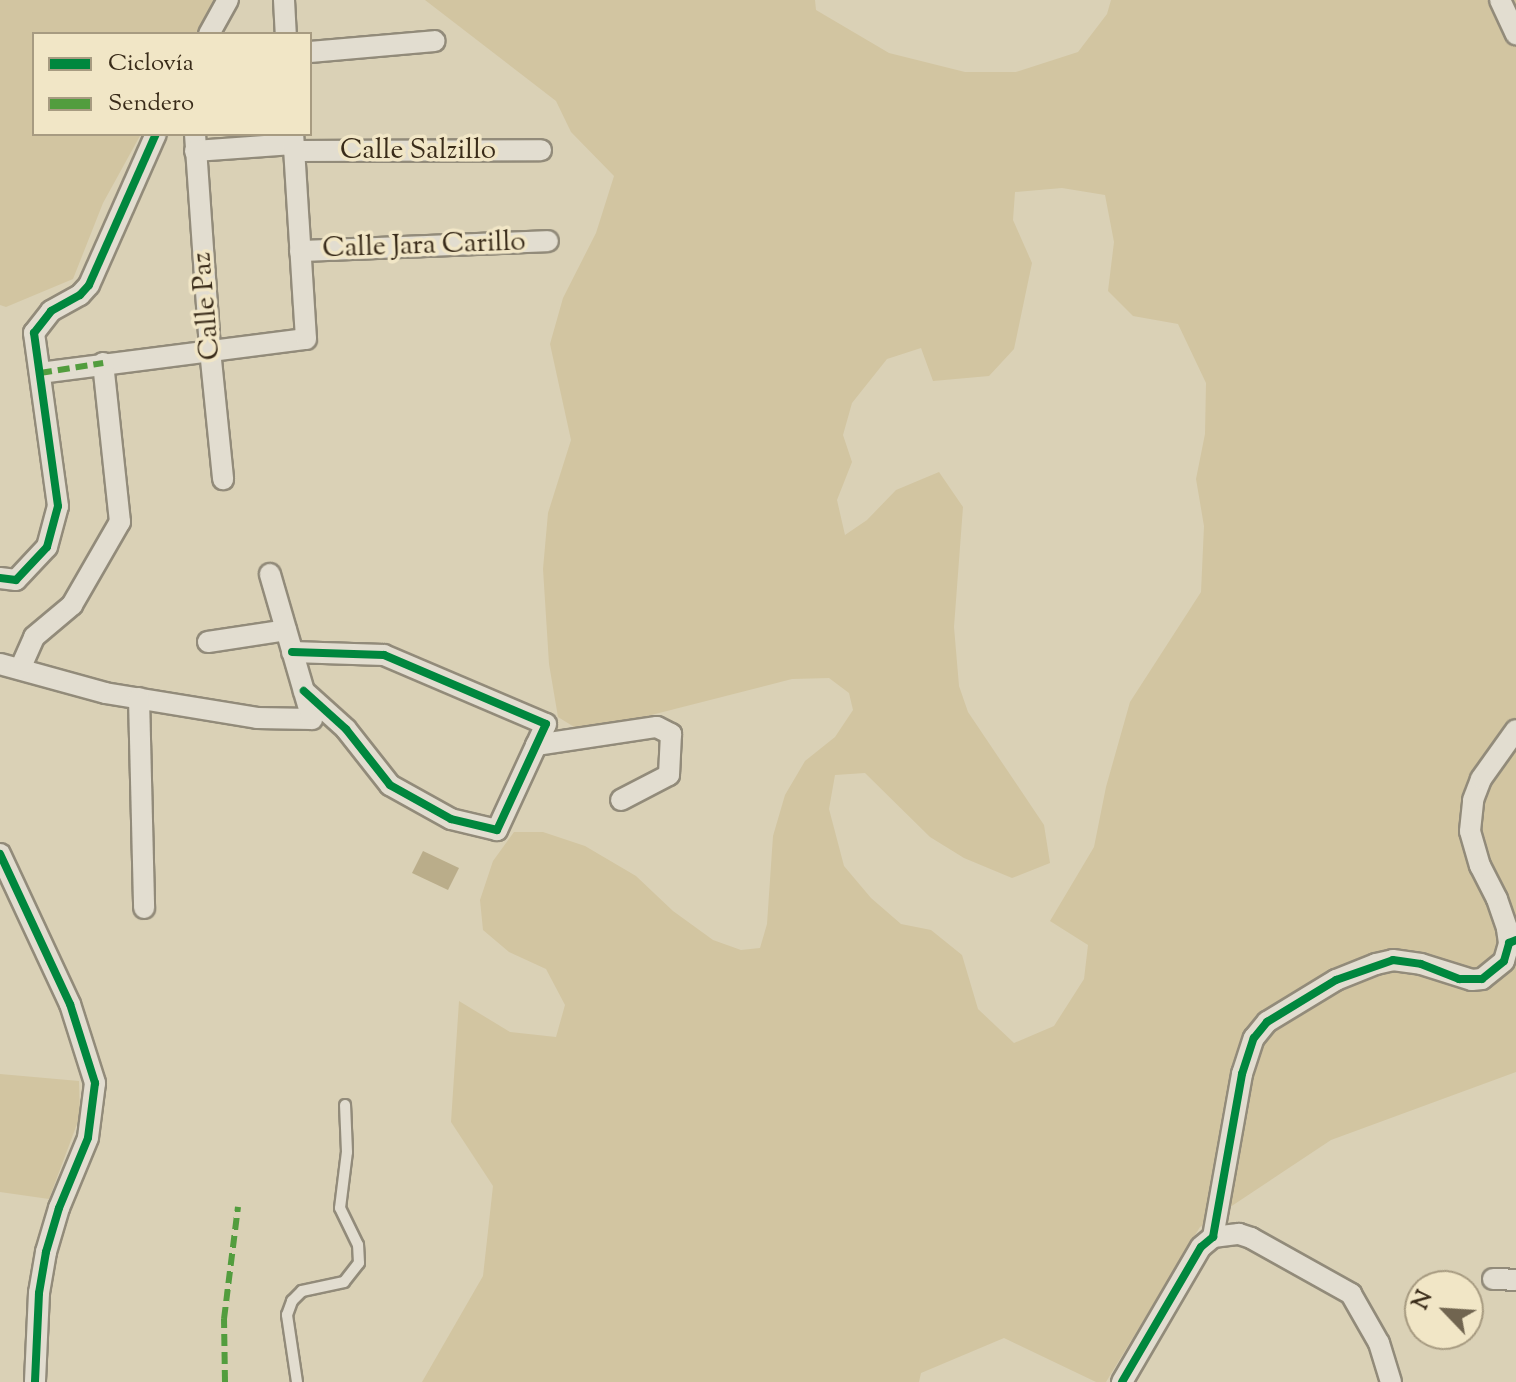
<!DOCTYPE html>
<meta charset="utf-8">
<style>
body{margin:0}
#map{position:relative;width:1516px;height:1382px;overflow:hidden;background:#dad1b6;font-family:"Sorts Mill Goudy",serif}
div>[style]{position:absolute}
.green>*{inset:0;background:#d2c5a1}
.water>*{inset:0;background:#baad8a}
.roads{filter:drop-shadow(2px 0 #928b7a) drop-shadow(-2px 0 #928b7a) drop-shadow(0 2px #928b7a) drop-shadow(0 -2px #928b7a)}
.service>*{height:10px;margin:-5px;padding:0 5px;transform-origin:5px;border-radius:5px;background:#e2ddd0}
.minor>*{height:20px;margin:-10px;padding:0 10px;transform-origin:10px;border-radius:10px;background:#e2ddd0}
.quiet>*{height:6px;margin-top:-3px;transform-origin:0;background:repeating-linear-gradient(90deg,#529d3e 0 12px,transparent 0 18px)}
.cycleway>*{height:8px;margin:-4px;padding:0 4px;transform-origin:4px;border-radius:4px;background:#00873e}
span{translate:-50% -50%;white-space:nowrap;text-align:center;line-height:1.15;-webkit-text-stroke:7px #f1e6c6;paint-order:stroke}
.street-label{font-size:28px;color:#392b19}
.legend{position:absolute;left:32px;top:32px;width:280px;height:104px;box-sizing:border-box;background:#f1e6c6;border:2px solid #a79b81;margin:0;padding:10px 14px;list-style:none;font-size:24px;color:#392b19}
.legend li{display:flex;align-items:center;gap:16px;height:40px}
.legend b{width:40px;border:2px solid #a79b81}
.north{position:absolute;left:1404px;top:1270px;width:80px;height:80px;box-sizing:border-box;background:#f1e6c6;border:2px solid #a79b81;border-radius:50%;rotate:295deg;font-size:22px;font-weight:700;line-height:32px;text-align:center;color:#392b19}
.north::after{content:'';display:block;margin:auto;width:28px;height:36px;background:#716550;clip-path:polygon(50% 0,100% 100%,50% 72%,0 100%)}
</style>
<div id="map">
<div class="green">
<i style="clip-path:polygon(0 0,216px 0,197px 34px,34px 34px,34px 134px,141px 134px,103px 203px,73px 279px,6px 307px,0 305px)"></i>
<i style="clip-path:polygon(evenodd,425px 0,815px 0,816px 10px,889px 53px,965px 72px,1016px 72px,1078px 52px,1107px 14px,1111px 0,1516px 0,1516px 1072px,1331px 1140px,1200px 1227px,1106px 1382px,1096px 1382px,1004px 1338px,921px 1373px,919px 1382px,422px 1382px,483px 1276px,493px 1186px,451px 1122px,459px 1001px,510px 1032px,556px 1037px,565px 1005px,546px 969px,509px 952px,483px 930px,480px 900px,493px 861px,514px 832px,543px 832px,585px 846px,636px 876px,673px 911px,713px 940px,741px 950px,760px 948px,767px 924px,773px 836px,785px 795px,805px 761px,835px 737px,853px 710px,849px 693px,829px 678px,792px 679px,612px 725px,579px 730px,558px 717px,549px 664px,543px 569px,548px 513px,571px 440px,550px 344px,563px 298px,596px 233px,614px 176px,571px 132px,556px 101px,425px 0,1062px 188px,1105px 195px,1114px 242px,1108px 291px,1133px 316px,1178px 324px,1206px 383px,1205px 434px,1196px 479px,1204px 526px,1201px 592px,1130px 702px,1106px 787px,1094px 847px,1050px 921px,1088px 945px,1084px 979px,1054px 1026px,1014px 1043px,978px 1009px,962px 955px,931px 930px,901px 924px,871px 898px,844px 866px,829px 809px,835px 775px,865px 773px,930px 837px,964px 858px,1012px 878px,1050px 863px,1044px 825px,968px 712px,959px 686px,954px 627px,963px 507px,939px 472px,896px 490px,867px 520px,845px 535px,837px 500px,852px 462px,843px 435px,852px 403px,887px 359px,921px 348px,933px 381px,989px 376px,1014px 349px,1032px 263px,1013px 220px,1015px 192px,1062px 188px)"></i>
<i style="clip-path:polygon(0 1074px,79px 1081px,80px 1116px,49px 1199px,0 1192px)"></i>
</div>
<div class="water">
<i style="clip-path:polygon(423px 851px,459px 868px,448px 890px,412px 873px)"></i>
</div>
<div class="roads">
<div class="service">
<i style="left:297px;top:1382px;width:68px;rotate:-98.5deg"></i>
<i style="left:287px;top:1315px;width:15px;rotate:-70deg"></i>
<i style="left:292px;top:1301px;width:14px;rotate:-45deg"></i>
<i style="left:302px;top:1291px;width:43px;rotate:-12.1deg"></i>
<i style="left:344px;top:1282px;width:24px;rotate:-52deg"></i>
<i style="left:359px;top:1263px;width:18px;rotate:-93deg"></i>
<i style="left:358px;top:1245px;width:41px;rotate:-115.9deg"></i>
<i style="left:340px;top:1208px;width:56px;rotate:-82.9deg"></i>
<i style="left:347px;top:1152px;width:47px;rotate:-92.4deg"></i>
</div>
<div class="minor">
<i style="left:284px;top:0;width:34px;rotate:87deg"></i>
<i style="left:1500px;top:0;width:38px;rotate:65deg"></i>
<i style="left:209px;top:34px;width:39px;rotate:-61deg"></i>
<i style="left:310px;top:52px;width:125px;rotate:-5deg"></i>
<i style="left:195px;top:134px;width:217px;rotate:86deg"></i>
<i style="left:210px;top:350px;width:130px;rotate:84.2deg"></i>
<i style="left:195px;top:151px;width:98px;rotate:-4.1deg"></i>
<i style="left:294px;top:151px;width:247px;rotate:-0.2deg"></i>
<i style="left:300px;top:251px;width:248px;rotate:-2.3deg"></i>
<i style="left:40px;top:373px;width:268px;rotate:-7.3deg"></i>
<i style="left:306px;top:339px;width:205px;rotate:-93.6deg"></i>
<i style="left:0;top:578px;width:16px;rotate:7deg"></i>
<i style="left:16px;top:580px;width:45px;rotate:-46.8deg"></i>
<i style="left:47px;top:547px;width:42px;rotate:-75deg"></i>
<i style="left:58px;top:506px;width:175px;rotate:-97.9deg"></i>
<i style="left:34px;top:333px;width:28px;rotate:-52deg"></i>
<i style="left:51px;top:311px;width:33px;rotate:-29deg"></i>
<i style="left:80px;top:295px;width:13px;rotate:-48deg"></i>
<i style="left:89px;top:285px;width:165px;rotate:-66.1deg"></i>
<i style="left:208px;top:642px;width:79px;rotate:-8.7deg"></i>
<i style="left:292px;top:652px;width:92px;rotate:1.9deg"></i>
<i style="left:384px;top:655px;width:176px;rotate:23.1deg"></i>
<i style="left:546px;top:724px;width:117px;rotate:114.8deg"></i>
<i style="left:497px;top:830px;width:47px;rotate:-166.6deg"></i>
<i style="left:451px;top:819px;width:70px;rotate:-150.9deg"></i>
<i style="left:390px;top:785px;width:71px;rotate:-128.2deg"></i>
<i style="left:346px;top:729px;width:57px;rotate:-137.9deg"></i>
<i style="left:0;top:664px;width:109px;rotate:15.4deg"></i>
<i style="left:105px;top:693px;width:154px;rotate:9.3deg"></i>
<i style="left:257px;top:718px;width:55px;rotate:1deg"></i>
<i style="left:312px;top:719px;width:151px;rotate:-106.2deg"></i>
<i style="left:20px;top:669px;width:35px;rotate:-66deg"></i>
<i style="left:34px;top:637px;width:50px;rotate:-40.1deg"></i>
<i style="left:72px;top:605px;width:96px;rotate:-60deg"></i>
<i style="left:120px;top:522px;width:160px;rotate:-96.1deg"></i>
<i style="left:139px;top:698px;width:210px;rotate:88.6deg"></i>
<i style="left:536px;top:745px;width:122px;rotate:-8.5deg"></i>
<i style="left:657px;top:727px;width:16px;rotate:27deg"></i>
<i style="left:671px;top:734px;width:41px;rotate:92.8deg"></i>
<i style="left:669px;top:775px;width:54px;rotate:152.5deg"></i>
<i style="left:0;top:854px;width:166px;rotate:65deg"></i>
<i style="left:70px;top:1004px;width:83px;rotate:72.4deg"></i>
<i style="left:95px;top:1083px;width:55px;rotate:97.3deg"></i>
<i style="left:88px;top:1138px;width:76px;rotate:112.5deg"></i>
<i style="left:59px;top:1208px;width:46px;rotate:106.5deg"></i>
<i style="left:46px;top:1252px;width:42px;rotate:99.7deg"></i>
<i style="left:39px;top:1293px;width:89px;rotate:92.6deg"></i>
<i style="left:1213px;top:1237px;width:26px;rotate:-7deg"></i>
<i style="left:1239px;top:1234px;width:13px;rotate:18deg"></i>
<i style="left:1251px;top:1238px;width:115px;rotate:29.2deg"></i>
<i style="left:1351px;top:1294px;width:56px;rotate:60.3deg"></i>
<i style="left:1379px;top:1343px;width:41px;rotate:72.9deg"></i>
<i style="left:1493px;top:1279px;width:23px;rotate:2deg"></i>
<i style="left:1122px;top:1382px;width:156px;rotate:-59.7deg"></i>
<i style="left:1201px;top:1247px;width:16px;rotate:-40deg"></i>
<i style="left:1213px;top:1237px;width:166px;rotate:-79.9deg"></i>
<i style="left:1242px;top:1074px;width:38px;rotate:-72deg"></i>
<i style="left:1254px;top:1038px;width:21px;rotate:-51deg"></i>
<i style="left:1267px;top:1022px;width:81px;rotate:-31.3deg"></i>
<i style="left:1336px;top:980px;width:43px;rotate:-21.8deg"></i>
<i style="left:1376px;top:964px;width:17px;rotate:-13deg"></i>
<i style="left:1393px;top:960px;width:28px;rotate:8deg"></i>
<i style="left:1421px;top:964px;width:53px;rotate:17.4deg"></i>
<i style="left:1472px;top:980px;width:10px;rotate:-6deg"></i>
<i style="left:1482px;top:979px;width:28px;rotate:-39deg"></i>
<i style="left:1504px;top:961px;width:19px;rotate:-74deg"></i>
<i style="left:1509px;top:943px;width:15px;rotate:-98deg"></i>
<i style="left:1507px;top:928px;width:31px;rotate:-109deg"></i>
<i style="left:1497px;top:899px;width:37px;rotate:-117deg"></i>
<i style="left:1480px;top:866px;width:36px;rotate:-106deg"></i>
<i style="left:1470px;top:831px;width:31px;rotate:-84deg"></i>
<i style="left:1473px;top:800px;width:22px;rotate:-69deg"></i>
<i style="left:1481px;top:779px;width:60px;rotate:-54.5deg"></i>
</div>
</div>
<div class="quiet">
<i style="left:40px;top:373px;width:64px;rotate:-9deg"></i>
<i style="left:225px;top:1382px;width:63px;rotate:-90.9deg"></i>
<i style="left:224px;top:1319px;width:113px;rotate:-82.9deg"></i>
</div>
<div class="cycleway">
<i style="left:0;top:578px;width:16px;rotate:7deg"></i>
<i style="left:16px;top:580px;width:45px;rotate:-46.8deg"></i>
<i style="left:47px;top:547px;width:42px;rotate:-75deg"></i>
<i style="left:58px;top:506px;width:175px;rotate:-97.9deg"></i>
<i style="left:34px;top:333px;width:28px;rotate:-52deg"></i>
<i style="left:51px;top:311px;width:33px;rotate:-29deg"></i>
<i style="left:80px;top:295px;width:13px;rotate:-48deg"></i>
<i style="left:89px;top:285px;width:165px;rotate:-66.1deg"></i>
<i style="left:292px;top:652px;width:92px;rotate:1.9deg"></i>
<i style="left:384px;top:655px;width:176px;rotate:23.1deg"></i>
<i style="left:546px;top:724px;width:117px;rotate:114.8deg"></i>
<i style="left:497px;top:830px;width:47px;rotate:-166.6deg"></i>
<i style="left:451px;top:819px;width:70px;rotate:-150.9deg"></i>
<i style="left:390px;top:785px;width:71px;rotate:-128.2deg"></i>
<i style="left:346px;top:729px;width:57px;rotate:-137.9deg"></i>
<i style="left:0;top:854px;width:166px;rotate:65deg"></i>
<i style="left:70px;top:1004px;width:83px;rotate:72.4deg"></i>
<i style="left:95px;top:1083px;width:55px;rotate:97.3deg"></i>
<i style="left:88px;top:1138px;width:76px;rotate:112.5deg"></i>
<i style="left:59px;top:1208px;width:46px;rotate:106.5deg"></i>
<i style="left:46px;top:1252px;width:42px;rotate:99.7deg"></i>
<i style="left:39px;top:1293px;width:89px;rotate:92.6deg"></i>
<i style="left:1122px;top:1382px;width:156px;rotate:-59.7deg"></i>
<i style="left:1201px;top:1247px;width:16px;rotate:-40deg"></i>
<i style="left:1213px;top:1237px;width:166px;rotate:-79.9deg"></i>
<i style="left:1242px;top:1074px;width:38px;rotate:-72deg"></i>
<i style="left:1254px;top:1038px;width:21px;rotate:-51deg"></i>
<i style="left:1267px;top:1022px;width:81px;rotate:-31.3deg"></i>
<i style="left:1336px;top:980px;width:60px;rotate:-19.3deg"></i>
<i style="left:1393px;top:960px;width:28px;rotate:8deg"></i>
<i style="left:1421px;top:964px;width:41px;rotate:21.5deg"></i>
<i style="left:1459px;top:979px;width:23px"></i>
<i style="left:1482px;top:979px;width:28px;rotate:-39deg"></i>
<i style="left:1504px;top:961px;width:19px;rotate:-74deg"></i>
<i style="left:1509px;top:943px;width:8px;rotate:-23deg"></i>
</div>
<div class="street-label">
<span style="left:418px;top:151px">Calle Salzillo</span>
<span style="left:424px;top:246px;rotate:-2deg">Calle Jara Carillo</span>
<span style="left:207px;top:306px;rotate:-95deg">Calle Paz</span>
</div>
<ul class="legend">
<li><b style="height:10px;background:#00873e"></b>Ciclovía</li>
<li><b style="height:10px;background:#529d3e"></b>Sendero</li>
</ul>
<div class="north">N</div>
</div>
